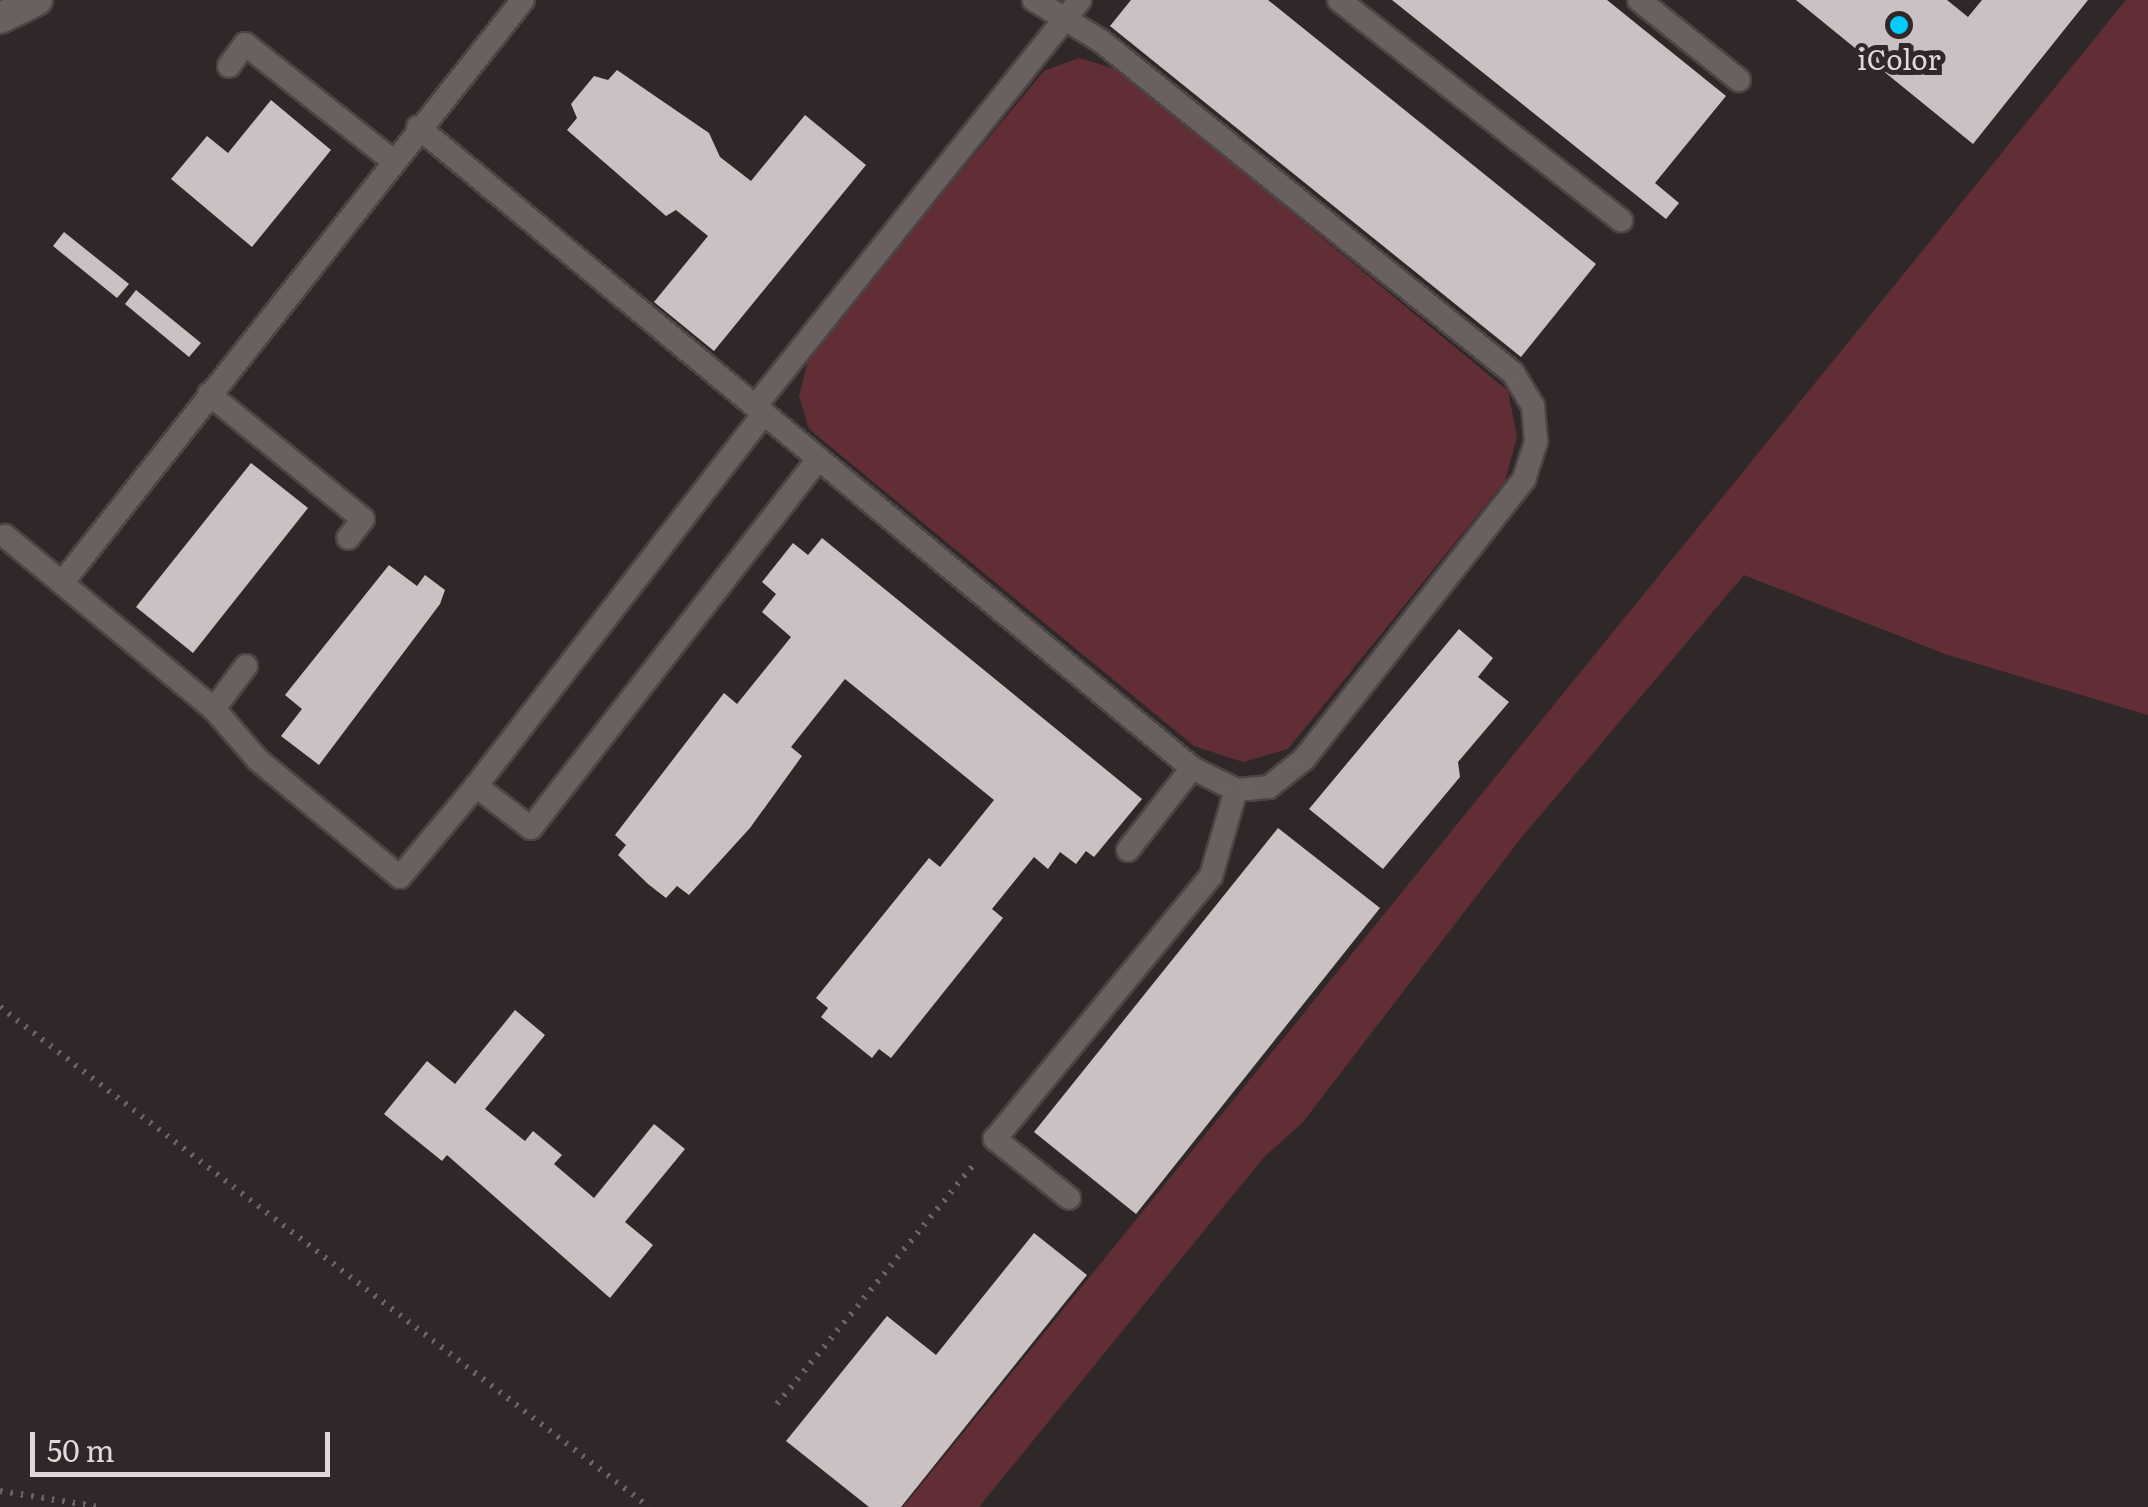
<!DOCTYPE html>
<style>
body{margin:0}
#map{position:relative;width:2148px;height:1507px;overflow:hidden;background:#302828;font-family:Literata,serif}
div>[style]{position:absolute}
.green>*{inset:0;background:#612e36}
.building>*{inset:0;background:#ccc1c2}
.path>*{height:6px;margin-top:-3px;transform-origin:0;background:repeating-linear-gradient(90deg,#6b6464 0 2.5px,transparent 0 10.5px)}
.roads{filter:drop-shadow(2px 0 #4c4445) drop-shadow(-2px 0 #4c4445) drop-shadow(0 2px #4c4445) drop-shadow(0 -2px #4c4445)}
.lane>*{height:22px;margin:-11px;padding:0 11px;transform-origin:11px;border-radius:11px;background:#6a6060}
.secondary>*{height:30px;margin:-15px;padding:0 15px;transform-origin:15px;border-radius:15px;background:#6a6060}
.dots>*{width:28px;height:28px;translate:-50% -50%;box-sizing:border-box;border:5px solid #302828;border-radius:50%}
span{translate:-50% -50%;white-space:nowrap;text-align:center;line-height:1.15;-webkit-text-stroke:10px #302828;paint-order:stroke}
.poi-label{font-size:28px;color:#dfd9da}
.scale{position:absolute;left:30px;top:1432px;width:300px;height:45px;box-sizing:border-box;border:5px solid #dfd9da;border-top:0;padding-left:12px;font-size:30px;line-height:35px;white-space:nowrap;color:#dfd9da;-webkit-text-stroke:8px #302828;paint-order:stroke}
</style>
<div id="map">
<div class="green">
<i style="clip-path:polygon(2126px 0,2148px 0,2148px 715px,1945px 654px,1744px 575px,1521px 838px,1303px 1122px,1264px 1157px,979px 1507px,903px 1507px)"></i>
<i style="clip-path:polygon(1079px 58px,1119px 70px,1508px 391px,1517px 437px,1505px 481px,1288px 749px,1243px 762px,1194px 746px,809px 429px,799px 396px,810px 353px,1044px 71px)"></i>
</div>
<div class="building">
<i style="clip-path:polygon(1131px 0,1268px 0,1596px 264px,1521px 357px,1110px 26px)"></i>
<i style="clip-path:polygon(1392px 0,1607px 0,1726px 96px,1655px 183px,1679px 203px,1666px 219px)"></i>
<i style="clip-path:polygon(1796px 0,1947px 0,1968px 17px,1982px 0,2088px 0,1973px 144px)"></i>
<i style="clip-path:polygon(617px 70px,709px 133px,720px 157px,751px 181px,805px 115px,866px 165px,714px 351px,654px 302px,708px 236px,676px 210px,666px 216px,567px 130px,577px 118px,571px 104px,594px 76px,608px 80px)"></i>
<i style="clip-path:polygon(271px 100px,331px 150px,252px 247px,171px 179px,207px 136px,228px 153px)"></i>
<i style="clip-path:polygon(64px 232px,129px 284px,117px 298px,53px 246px)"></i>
<i style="clip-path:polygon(136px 290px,201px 343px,189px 357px,125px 304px)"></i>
<i style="clip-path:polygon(251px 463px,308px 508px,193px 653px,136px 607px)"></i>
<i style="clip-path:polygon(822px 538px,1142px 799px,1094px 857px,1086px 851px,1076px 864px,1060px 852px,1048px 869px,1034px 857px,992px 909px,1003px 918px,891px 1058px,879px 1049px,872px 1058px,821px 1017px,828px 1008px,816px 998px,929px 858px,940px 867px,994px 800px,845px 679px,791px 747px,802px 756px,750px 828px,689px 895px,677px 886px,666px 898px,648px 884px,618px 855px,626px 845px,615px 835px,724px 693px,737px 704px,791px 637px,762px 612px,776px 594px,762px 582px,793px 543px,808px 555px)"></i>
<i style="clip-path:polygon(389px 565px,417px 586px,425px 575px,445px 590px,440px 604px,319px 765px,281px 736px,302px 709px,285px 695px)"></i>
<i style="clip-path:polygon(1459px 629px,1493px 658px,1478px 677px,1509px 702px,1458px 762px,1460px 777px,1383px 869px,1309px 809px)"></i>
<i style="clip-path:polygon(1278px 828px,1380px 908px,1136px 1214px,1034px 1132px)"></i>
<i style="clip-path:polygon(515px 1010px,545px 1035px,485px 1109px,525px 1141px,533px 1131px,562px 1155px,554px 1164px,594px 1198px,654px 1124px,685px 1149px,625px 1222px,653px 1245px,610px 1298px,447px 1155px,442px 1161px,384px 1114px,427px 1061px,455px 1084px)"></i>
<i style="clip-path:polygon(1034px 1233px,1087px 1275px,901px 1507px,869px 1507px,786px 1441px,887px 1316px,936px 1355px)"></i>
</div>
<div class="path">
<i style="left:0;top:1007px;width:819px;rotate:37.61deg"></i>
<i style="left:777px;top:1404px;width:312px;rotate:-50.6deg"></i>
<i style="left:0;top:1491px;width:101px;rotate:9.1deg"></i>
</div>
<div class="roads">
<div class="lane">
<i style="left:1339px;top:0;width:358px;rotate:38deg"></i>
<i style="left:1639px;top:0;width:128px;rotate:38.7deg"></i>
<i style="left:229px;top:66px;width:27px;rotate:-54deg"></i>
<i style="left:245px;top:44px;width:187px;rotate:38.3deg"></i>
<i style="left:418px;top:127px;width:1005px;rotate:39.63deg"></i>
<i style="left:1192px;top:768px;width:49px;rotate:26.6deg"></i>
<i style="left:1236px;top:790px;width:33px;rotate:-5deg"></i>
<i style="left:1269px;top:787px;width:45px;rotate:-38.7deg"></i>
<i style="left:1304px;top:759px;width:356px;rotate:-51.8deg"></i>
<i style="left:1524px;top:479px;width:40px;rotate:-72deg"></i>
<i style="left:1536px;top:441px;width:35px;rotate:-95deg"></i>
<i style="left:1533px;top:406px;width:39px;rotate:-121deg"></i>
<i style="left:1513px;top:373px;width:529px;rotate:-141.14deg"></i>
<i style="left:1101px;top:41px;width:79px;rotate:-148.5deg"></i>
<i style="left:209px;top:394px;width:198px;rotate:39.1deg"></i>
<i style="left:363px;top:519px;width:24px;rotate:128deg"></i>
<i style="left:757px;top:404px;width:517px;rotate:-51.36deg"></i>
<i style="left:5px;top:536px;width:74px;rotate:39.5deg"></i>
<i style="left:62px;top:583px;width:743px;rotate:-51.67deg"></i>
<i style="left:62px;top:583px;width:197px;rotate:39.7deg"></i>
<i style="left:246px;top:666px;width:54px;rotate:126.7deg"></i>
<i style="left:214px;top:709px;width:67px;rotate:49.2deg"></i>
<i style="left:258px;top:760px;width:184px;rotate:39.5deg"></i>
<i style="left:400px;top:877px;width:119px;rotate:-50.1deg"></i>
<i style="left:476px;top:786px;width:69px;rotate:37.4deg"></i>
<i style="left:531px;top:828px;width:466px;rotate:-52.1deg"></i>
<i style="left:476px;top:786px;width:469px;rotate:-52.3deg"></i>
<i style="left:1128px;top:850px;width:104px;rotate:-52deg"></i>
<i style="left:1069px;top:1198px;width:95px;rotate:-141.4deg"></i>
<i style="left:995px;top:1139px;width:340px;rotate:-50.6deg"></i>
<i style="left:1211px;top:876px;width:90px;rotate:-73.8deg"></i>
</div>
<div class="secondary">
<i style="left:0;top:18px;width:41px;rotate:-25.9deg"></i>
</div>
</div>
<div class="dots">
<i style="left:1899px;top:25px;background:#04cbf9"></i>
</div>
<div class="poi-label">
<span style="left:1899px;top:58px">iColor</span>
</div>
<div class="scale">50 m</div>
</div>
